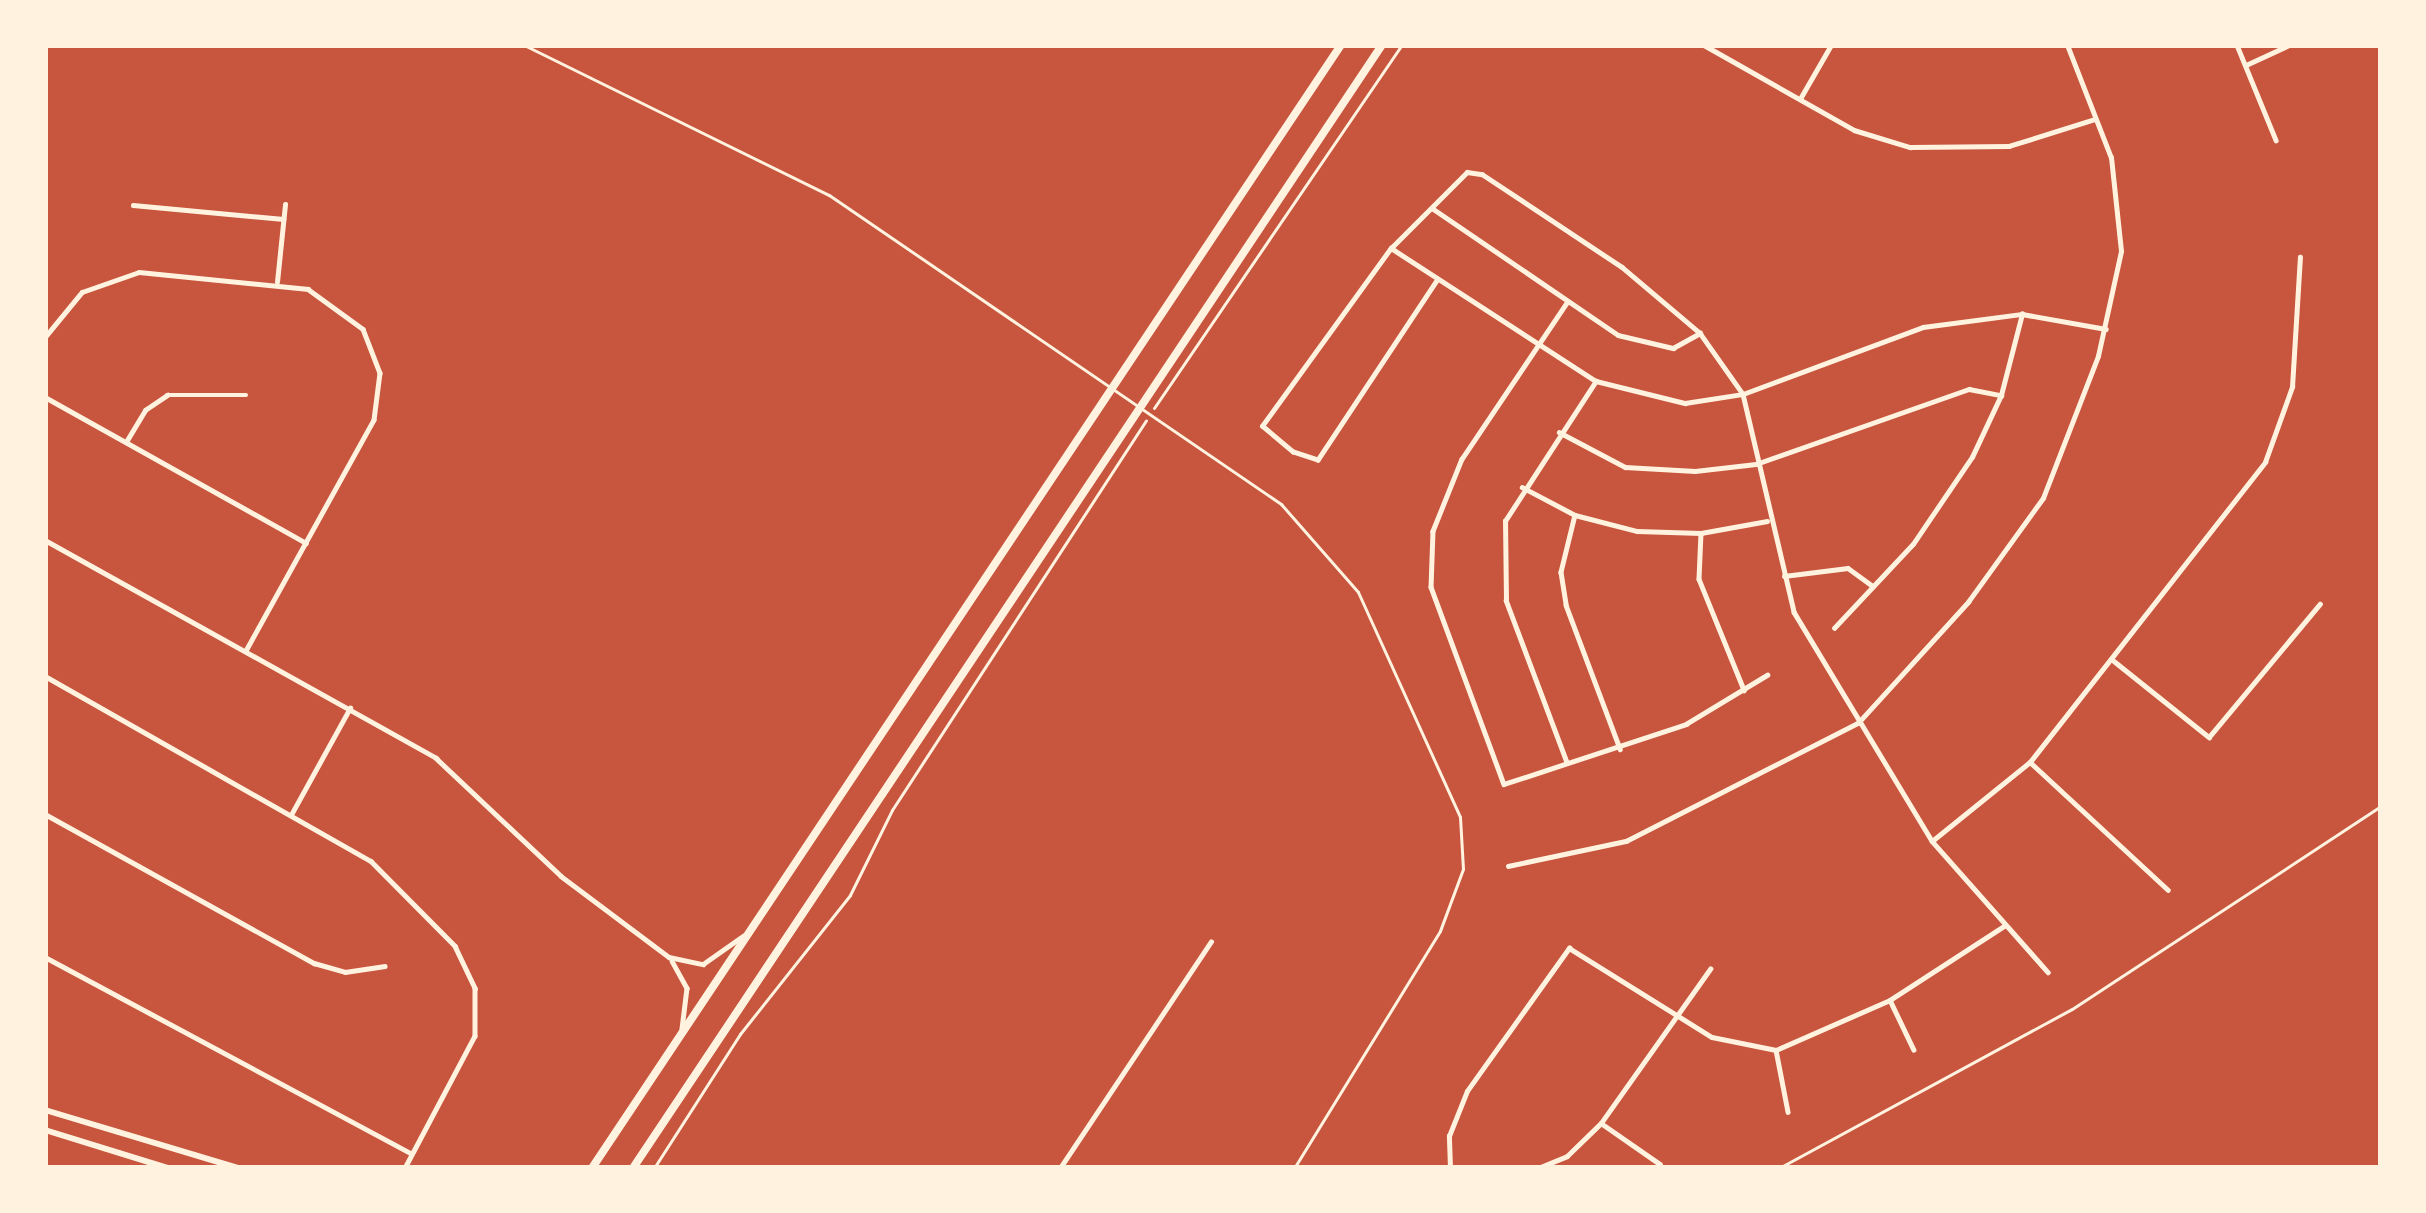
<!DOCTYPE html>
<style>
body{margin:0}
#map{position:relative;width:2426px;height:1213px;overflow:hidden;background:#c8553d;font-family:Cabin,sans-serif}
div>[style]{position:absolute}
.path>*{height:3px;margin:-1.5px;padding:0 1.5px;transform-origin:1.5px;border-radius:1.5px;background:#fff3e0}
.service>*{height:3px;margin:-1.5px;padding:0 1.5px;transform-origin:1.5px;border-radius:1.5px;background:#fff3e0}
.minor>*{height:4.5px;margin:-2.25px;padding:0 2.25px;transform-origin:2.25px;border-radius:2.25px;background:#fff3e0}
.tertiary>*{height:6px;margin:-3px;padding:0 3px;transform-origin:3px;border-radius:3px;background:#fff3e0}
.trunk>*{height:8px;margin:-4px;padding:0 4px;transform-origin:4px;border-radius:4px;background:#fff3e0}
span{translate:-50% -50%;white-space:nowrap;text-align:center;line-height:1.15;-webkit-text-stroke:9px #fff3e0;paint-order:stroke}
.frame{position:absolute;inset:0;border:48px solid #fff3e0;pointer-events:none}
</style>
<div id="map">
<div class="path">
<i style="left:1154px;top:408px;width:440px;rotate:-55.7deg"></i>
<i style="left:654px;top:1168px;width:159px;rotate:-57.3deg"></i>
<i style="left:740px;top:1034px;width:177px;rotate:-51.6deg"></i>
<i style="left:850px;top:895px;width:95px;rotate:-63.7deg"></i>
<i style="left:892px;top:810px;width:465px;rotate:-56.9deg"></i>
<i style="left:1779px;top:1168px;width:333px;rotate:-28.5deg"></i>
<i style="left:2072px;top:1009px;width:370px;rotate:-33.3deg"></i>
</div>
<div class="service">
<i style="left:524px;top:45px;width:340px;rotate:26.2deg"></i>
<i style="left:829px;top:195px;width:548px;rotate:34.36deg"></i>
<i style="left:1281px;top:504px;width:117px;rotate:48.8deg"></i>
<i style="left:1358px;top:592px;width:247px;rotate:65.6deg"></i>
<i style="left:1460px;top:817px;width:52px;rotate:86.7deg"></i>
<i style="left:1463px;top:869px;width:66px;rotate:110.4deg"></i>
<i style="left:1440px;top:931px;width:278px;rotate:121.6deg"></i>
</div>
<div class="minor">
<i style="left:1704px;top:45px;width:172px;rotate:29.5deg"></i>
<i style="left:1854px;top:130px;width:59px;rotate:16.9deg"></i>
<i style="left:1910px;top:147px;width:99px;rotate:-0.6deg"></i>
<i style="left:2009px;top:146px;width:90px;rotate:-17.4deg"></i>
<i style="left:2237px;top:45px;width:103px;rotate:67.7deg"></i>
<i style="left:2246px;top:65px;width:47px;rotate:-24.9deg"></i>
<i style="left:1801px;top:97px;width:60px;rotate:-60deg"></i>
<i style="left:133px;top:205px;width:151px;rotate:5.3deg"></i>
<i style="left:1432px;top:208px;width:225px;rotate:34.3deg"></i>
<i style="left:1618px;top:335px;width:57px;rotate:13.3deg"></i>
<i style="left:1673px;top:348px;width:31px;rotate:-29deg"></i>
<i style="left:1391px;top:248px;width:244px;rotate:33deg"></i>
<i style="left:1596px;top:381px;width:92px;rotate:13.9deg"></i>
<i style="left:1685px;top:403px;width:59px;rotate:-8.8deg"></i>
<i style="left:1743px;top:394px;width:192px;rotate:-20.4deg"></i>
<i style="left:1923px;top:327px;width:100px;rotate:-7.5deg"></i>
<i style="left:2022px;top:314px;width:85px;rotate:10.1deg"></i>
<i style="left:1438px;top:279px;width:217px;rotate:123.5deg"></i>
<i style="left:1318px;top:460px;width:26px;rotate:-162deg"></i>
<i style="left:1293px;top:452px;width:40px;rotate:-140deg"></i>
<i style="left:1262px;top:426px;width:220px;rotate:-54.1deg"></i>
<i style="left:1391px;top:248px;width:107px;rotate:-45deg"></i>
<i style="left:1467px;top:172px;width:15px;rotate:8deg"></i>
<i style="left:1482px;top:174px;width:168px;rotate:33.6deg"></i>
<i style="left:1622px;top:267px;width:102px;rotate:40.2deg"></i>
<i style="left:1700px;top:333px;width:75px;rotate:54.8deg"></i>
<i style="left:1743px;top:394px;width:224px;rotate:76.8deg"></i>
<i style="left:1794px;top:612px;width:267px;rotate:58.9deg"></i>
<i style="left:1932px;top:841px;width:175px;rotate:48.5deg"></i>
<i style="left:277px;top:282px;width:78px;rotate:-84.1deg"></i>
<i style="left:1567px;top:303px;width:188px;rotate:123.9deg"></i>
<i style="left:1462px;top:459px;width:78px;rotate:111.9deg"></i>
<i style="left:1433px;top:531px;width:56px;rotate:92deg"></i>
<i style="left:1431px;top:587px;width:210px;rotate:69.7deg"></i>
<i style="left:1504px;top:784px;width:192px;rotate:-18.2deg"></i>
<i style="left:1686px;top:724px;width:95px;rotate:-31.2deg"></i>
<i style="left:45px;top:337px;width:58px;rotate:-50.6deg"></i>
<i style="left:82px;top:292px;width:60px;rotate:-19.3deg"></i>
<i style="left:139px;top:272px;width:170px;rotate:5.7deg"></i>
<i style="left:308px;top:289px;width:68px;rotate:36deg"></i>
<i style="left:363px;top:329px;width:47px;rotate:68.9deg"></i>
<i style="left:380px;top:373px;width:47px;rotate:97.3deg"></i>
<i style="left:374px;top:420px;width:264px;rotate:119deg"></i>
<i style="left:45px;top:397px;width:299px;rotate:29.2deg"></i>
<i style="left:1559px;top:432px;width:75px;rotate:27.9deg"></i>
<i style="left:1625px;top:467px;width:70px;rotate:3.3deg"></i>
<i style="left:1695px;top:471px;width:61px;rotate:-6.5deg"></i>
<i style="left:1756px;top:464px;width:226px;rotate:-19.4deg"></i>
<i style="left:1969px;top:389px;width:33px;rotate:11deg"></i>
<i style="left:126px;top:442px;width:37px;rotate:-59deg"></i>
<i style="left:145px;top:410px;width:27px;rotate:-34deg"></i>
<i style="left:167px;top:395px;width:79px"></i>
<i style="left:1522px;top:487px;width:60px;rotate:27.8deg"></i>
<i style="left:1575px;top:515px;width:64px;rotate:14.5deg"></i>
<i style="left:1637px;top:531px;width:64px;rotate:1.8deg"></i>
<i style="left:1701px;top:533px;width:67px;rotate:-10.3deg"></i>
<i style="left:1575px;top:515px;width:59px;rotate:103.8deg"></i>
<i style="left:1561px;top:572px;width:33px;rotate:81deg"></i>
<i style="left:1566px;top:605px;width:154px;rotate:69.4deg"></i>
<i style="left:1701px;top:533px;width:46px;rotate:92.5deg"></i>
<i style="left:1699px;top:579px;width:120px;rotate:67.9deg"></i>
<i style="left:45px;top:540px;width:448px;rotate:29.1deg"></i>
<i style="left:436px;top:758px;width:172px;rotate:43.3deg"></i>
<i style="left:561px;top:876px;width:135px;rotate:36.9deg"></i>
<i style="left:669px;top:957px;width:35px;rotate:12deg"></i>
<i style="left:703px;top:964px;width:49px;rotate:-35deg"></i>
<i style="left:1784px;top:576px;width:64px;rotate:-7.1deg"></i>
<i style="left:1848px;top:568px;width:31px;rotate:36deg"></i>
<i style="left:1834px;top:628px;width:115px;rotate:-46.8deg"></i>
<i style="left:1913px;top:544px;width:105px;rotate:-55.9deg"></i>
<i style="left:1972px;top:457px;width:68px;rotate:-64.9deg"></i>
<i style="left:2001px;top:395px;width:84px;rotate:-75.5deg"></i>
<i style="left:2114px;top:661px;width:122px;rotate:38.7deg"></i>
<i style="left:2209px;top:737px;width:173px;rotate:-50.2deg"></i>
<i style="left:45px;top:676px;width:375px;rotate:29.6deg"></i>
<i style="left:371px;top:861px;width:120px;rotate:45.3deg"></i>
<i style="left:455px;top:946px;width:47px;rotate:64.5deg"></i>
<i style="left:475px;top:988px;width:48px;rotate:90deg"></i>
<i style="left:475px;top:1036px;width:149px;rotate:117.9deg"></i>
<i style="left:1566px;top:761px;width:171px;rotate:-110.6deg"></i>
<i style="left:1506px;top:601px;width:80px;rotate:-90.7deg"></i>
<i style="left:1505px;top:521px;width:167px;rotate:-57deg"></i>
<i style="left:2030px;top:762px;width:188px;rotate:42.8deg"></i>
<i style="left:292px;top:813px;width:120px;rotate:-61.1deg"></i>
<i style="left:45px;top:814px;width:308px;rotate:29deg"></i>
<i style="left:314px;top:963px;width:32px;rotate:16deg"></i>
<i style="left:345px;top:972px;width:40px;rotate:-8.5deg"></i>
<i style="left:1932px;top:841px;width:126px;rotate:-38.9deg"></i>
<i style="left:2030px;top:762px;width:381px;rotate:-51.9deg"></i>
<i style="left:2265px;top:462px;width:80px;rotate:-70.2deg"></i>
<i style="left:2292px;top:387px;width:130px;rotate:-86.5deg"></i>
<i style="left:1508px;top:866px;width:121px;rotate:-12deg"></i>
<i style="left:1626px;top:841px;width:260px;rotate:-27deg"></i>
<i style="left:1858px;top:723px;width:164px;rotate:-47.7deg"></i>
<i style="left:1968px;top:602px;width:128px;rotate:-54.2deg"></i>
<i style="left:2043px;top:498px;width:152px;rotate:-68.8deg"></i>
<i style="left:2098px;top:356px;width:107px;rotate:-77.6deg"></i>
<i style="left:2121px;top:251px;width:94px;rotate:-96.1deg"></i>
<i style="left:2111px;top:158px;width:121px;rotate:-111.3deg"></i>
<i style="left:45px;top:957px;width:414px;rotate:28.2deg"></i>
<i style="left:672px;top:961px;width:31px;rotate:61deg"></i>
<i style="left:687px;top:988px;width:41px;rotate:97deg"></i>
<i style="left:1890px;top:1000px;width:55px;rotate:64.4deg"></i>
<i style="left:1776px;top:1050px;width:63px;rotate:79deg"></i>
<i style="left:1601px;top:1123px;width:72px;rotate:34.8deg"></i>
<i style="left:1060px;top:1168px;width:272px;rotate:-56.3deg"></i>
<i style="left:1450px;top:1168px;width:32px;rotate:-92deg"></i>
<i style="left:1449px;top:1136px;width:48px;rotate:-68.2deg"></i>
<i style="left:1467px;top:1091px;width:176px;rotate:-54.5deg"></i>
<i style="left:1569px;top:948px;width:168px;rotate:31.9deg"></i>
<i style="left:1712px;top:1037px;width:65px;rotate:11.5deg"></i>
<i style="left:1776px;top:1050px;width:124px;rotate:-23.7deg"></i>
<i style="left:1890px;top:1000px;width:136px;rotate:-33deg"></i>
<i style="left:1538px;top:1168px;width:31px;rotate:-22deg"></i>
<i style="left:1567px;top:1156px;width:47px;rotate:-44.1deg"></i>
<i style="left:1601px;top:1123px;width:189px;rotate:-54.7deg"></i>
</div>
<div class="tertiary">
<i style="left:45px;top:1110px;width:202px;rotate:16.7deg"></i>
<i style="left:45px;top:1130px;width:129px;rotate:17.2deg"></i>
</div>
<div class="trunk">
<i style="left:592px;top:1168px;width:1350px;rotate:-56.3deg"></i>
<i style="left:633px;top:1168px;width:1350px;rotate:-56.3deg"></i>
</div>
<div class="frame"></div>
</div>
